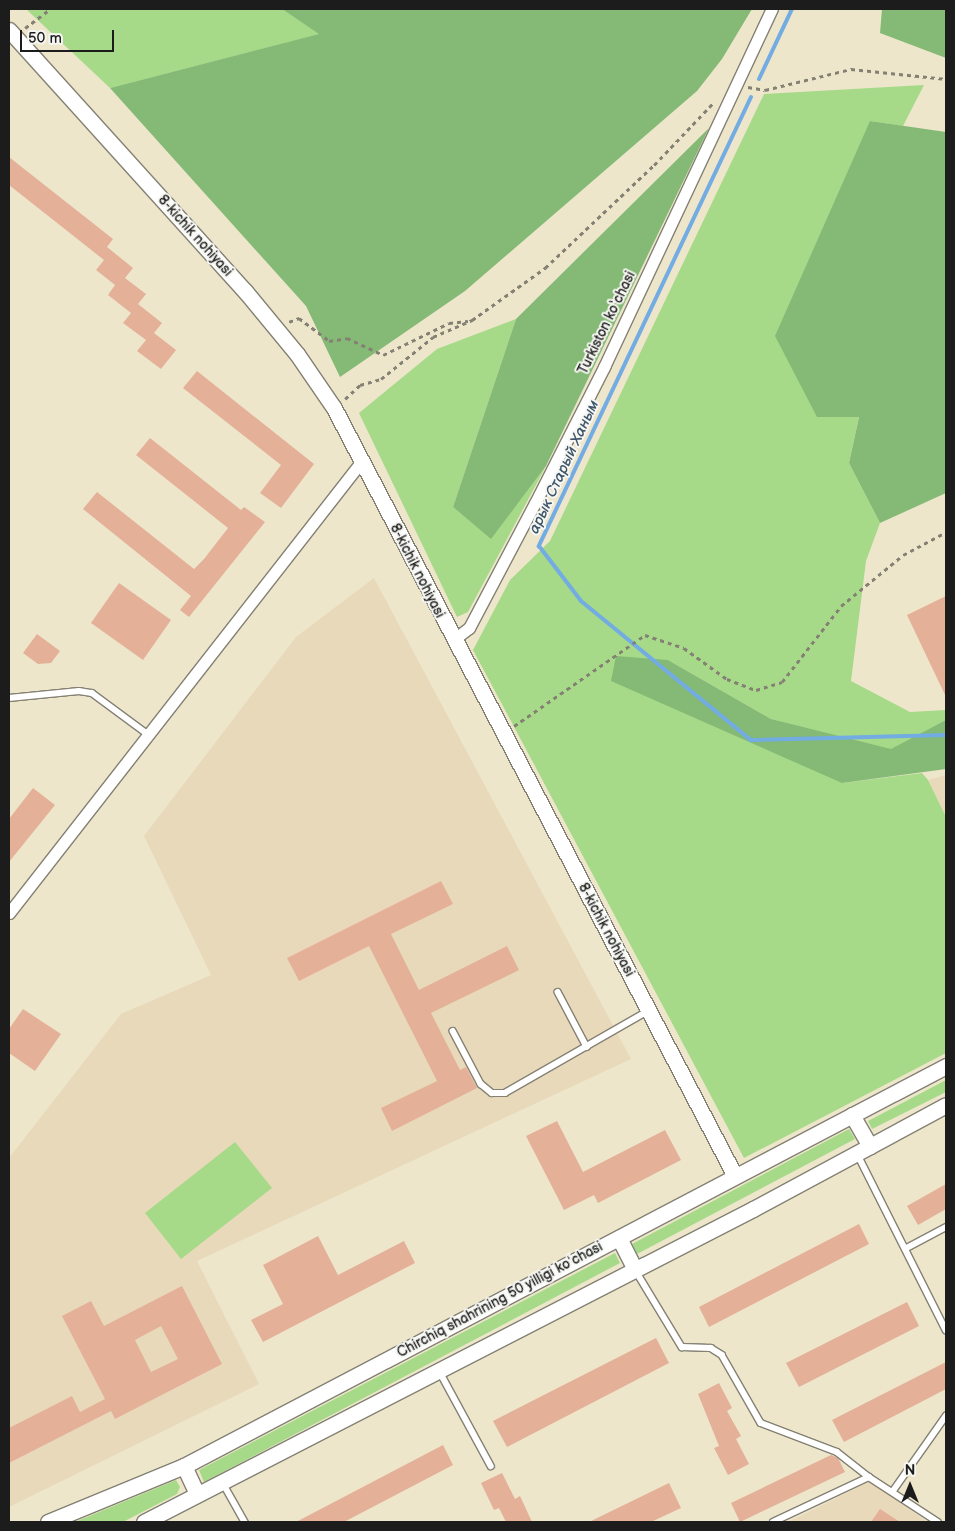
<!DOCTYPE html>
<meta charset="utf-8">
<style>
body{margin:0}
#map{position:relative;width:955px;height:1531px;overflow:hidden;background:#ede6cb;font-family:"Balsamiq Sans",sans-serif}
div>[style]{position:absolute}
.built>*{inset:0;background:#e8d9ba}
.green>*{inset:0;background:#a6da89}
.forest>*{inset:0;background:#84ba75}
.stream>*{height:4px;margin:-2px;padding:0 2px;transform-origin:2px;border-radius:2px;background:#72ace2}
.building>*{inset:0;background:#e4b198}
.path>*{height:2.5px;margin-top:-1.25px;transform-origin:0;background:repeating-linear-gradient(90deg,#848174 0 4px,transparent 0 8px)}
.roads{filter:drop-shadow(1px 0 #848174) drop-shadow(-1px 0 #848174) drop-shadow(0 1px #848174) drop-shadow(0 -1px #848174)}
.lane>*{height:5.5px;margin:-2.75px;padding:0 2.75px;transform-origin:2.75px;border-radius:2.75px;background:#fff}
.street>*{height:11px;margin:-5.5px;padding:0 5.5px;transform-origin:5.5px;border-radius:5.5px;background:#fff}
.secondary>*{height:15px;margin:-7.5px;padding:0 7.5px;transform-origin:7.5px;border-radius:7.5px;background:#fff}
span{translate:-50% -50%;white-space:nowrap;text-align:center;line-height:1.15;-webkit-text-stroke:4px #f6f6f2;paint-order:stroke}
.street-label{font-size:14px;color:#1c1c1c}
.water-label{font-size:15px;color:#3e566b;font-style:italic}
.frame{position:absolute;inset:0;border:10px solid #1c1c1c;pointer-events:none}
.north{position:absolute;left:885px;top:1461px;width:50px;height:50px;-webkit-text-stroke:4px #f6f6f2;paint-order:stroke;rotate:0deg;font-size:14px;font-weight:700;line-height:20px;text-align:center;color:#1c1c1c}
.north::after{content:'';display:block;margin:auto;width:18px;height:22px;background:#1c1c1c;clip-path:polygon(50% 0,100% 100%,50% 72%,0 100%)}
.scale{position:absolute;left:20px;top:30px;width:94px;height:22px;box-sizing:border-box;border:2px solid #1c1c1c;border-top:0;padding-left:6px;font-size:15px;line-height:18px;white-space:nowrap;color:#1c1c1c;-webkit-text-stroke:4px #f6f6f2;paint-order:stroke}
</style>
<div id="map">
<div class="built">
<i style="clip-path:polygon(374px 578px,631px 1059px,197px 1261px,259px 1384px,9px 1507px,9px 1158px,121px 1014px,211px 975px,144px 836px,296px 637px)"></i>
<i style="clip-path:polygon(946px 775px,946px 817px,928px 780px)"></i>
<i style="clip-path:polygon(871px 1481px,927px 1522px,788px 1522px)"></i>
</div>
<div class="green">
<i style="clip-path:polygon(26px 9px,282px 9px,320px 34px,110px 88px)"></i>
<i style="clip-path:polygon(924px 85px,903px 126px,870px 121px,859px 416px,849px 463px,880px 523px,866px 561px,851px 681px,910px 712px,946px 710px,946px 723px,898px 755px,771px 719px,668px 660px,842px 783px,922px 773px,928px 780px,946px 817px,946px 1053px,744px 1158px,473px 650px,510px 580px,550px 541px,764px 94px)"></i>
<i style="clip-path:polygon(516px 319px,453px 507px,491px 538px,546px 466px,468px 612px,457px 617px,359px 413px,437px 349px)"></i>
<i style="clip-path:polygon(946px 1080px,946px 1092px,872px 1129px,868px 1121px)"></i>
<i style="clip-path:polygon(849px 1129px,855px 1139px,637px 1254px,632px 1244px)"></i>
<i style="clip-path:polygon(235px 1142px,272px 1188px,181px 1259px,145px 1213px)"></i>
<i style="clip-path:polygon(615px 1253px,620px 1263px,204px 1482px,199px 1470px)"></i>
<i style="clip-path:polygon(176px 1480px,180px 1487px,177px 1494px,123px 1522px,75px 1522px)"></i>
</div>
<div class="forest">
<i style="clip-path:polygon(282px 9px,752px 9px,722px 59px,697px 91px,465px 291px,340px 377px,306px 306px,110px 88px,319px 34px)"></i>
<i style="clip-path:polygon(882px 9px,946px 9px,946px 58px,880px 33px)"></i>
<i style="clip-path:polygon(870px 121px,946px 132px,946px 493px,880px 523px,849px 463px,859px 417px,817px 417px,775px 336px)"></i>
<i style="clip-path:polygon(709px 128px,546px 466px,491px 539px,453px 507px,516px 319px)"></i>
<i style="clip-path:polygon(616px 656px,668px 660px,771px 719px,891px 749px,946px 720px,946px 769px,842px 783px,611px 681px)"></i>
</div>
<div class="stream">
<i style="left:759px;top:79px;width:77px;rotate:-64.8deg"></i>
<i style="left:751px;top:97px;width:497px;rotate:115.3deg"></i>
<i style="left:539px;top:546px;width:69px;rotate:52.6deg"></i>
<i style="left:581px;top:601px;width:220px;rotate:39.3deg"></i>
<i style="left:751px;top:740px;width:195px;rotate:-1.5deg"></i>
</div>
<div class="building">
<i style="clip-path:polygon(9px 157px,113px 239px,107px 247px,133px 268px,125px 278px,146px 294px,138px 304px,162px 323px,154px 333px,176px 350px,161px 369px,137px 351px,146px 340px,123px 323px,131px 313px,108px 295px,115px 285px,96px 270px,104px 260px,9px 185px)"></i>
<i style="clip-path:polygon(197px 371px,314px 464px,281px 508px,260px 493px,281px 465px,183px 388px)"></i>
<i style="clip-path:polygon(150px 438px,241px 510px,244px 507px,265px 522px,189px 617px,180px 610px,191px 596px,83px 509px,97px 492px,194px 569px,204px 559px,228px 528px,136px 455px)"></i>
<i style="clip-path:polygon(119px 583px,171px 620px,143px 660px,91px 623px)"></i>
<i style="clip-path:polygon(946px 596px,946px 697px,907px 615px)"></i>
<i style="clip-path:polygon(37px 634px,60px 651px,51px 663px,38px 664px,23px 653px)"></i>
<i style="clip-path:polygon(33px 788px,55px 805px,9px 862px,9px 819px)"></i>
<i style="clip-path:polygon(441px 881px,453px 904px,391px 934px,419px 990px,507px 946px,519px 970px,431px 1013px,460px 1070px,466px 1067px,477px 1088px,392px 1131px,381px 1108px,437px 1081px,369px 946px,299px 981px,287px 958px)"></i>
<i style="clip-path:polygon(23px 1009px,61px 1034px,35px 1071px,9px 1053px,9px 1029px)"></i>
<i style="clip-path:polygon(557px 1121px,583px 1172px,665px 1130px,681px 1160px,598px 1203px,594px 1195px,564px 1210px,526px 1136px)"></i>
<i style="clip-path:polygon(946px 1184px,946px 1209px,918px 1225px,907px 1206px)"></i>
<i style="clip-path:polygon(859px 1224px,869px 1244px,709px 1327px,699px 1307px)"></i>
<i style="clip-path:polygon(318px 1236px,338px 1275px,404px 1241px,415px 1263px,263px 1342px,251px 1320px,283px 1304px,263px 1265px)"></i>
<i style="clip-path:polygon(evenodd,182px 1286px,222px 1364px,115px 1419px,111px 1411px,9px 1463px,9px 1428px,72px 1396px,80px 1412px,105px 1399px,62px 1316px,91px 1301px,104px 1326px,182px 1286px,161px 1326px,178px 1359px,151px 1372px,135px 1340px,161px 1326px)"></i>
<i style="clip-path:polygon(907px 1302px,919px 1326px,799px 1387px,786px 1363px)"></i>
<i style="clip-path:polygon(656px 1338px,669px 1363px,507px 1447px,493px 1421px)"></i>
<i style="clip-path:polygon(946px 1362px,946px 1389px,844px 1442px,832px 1420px)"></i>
<i style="clip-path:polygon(719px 1383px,732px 1408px,727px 1411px,741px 1436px,736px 1439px,749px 1464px,728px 1475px,714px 1448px,719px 1446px,698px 1394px)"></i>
<i style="clip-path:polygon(443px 1445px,453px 1465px,344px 1522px,296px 1522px)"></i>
<i style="clip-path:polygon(831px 1455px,838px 1458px,845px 1472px,740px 1522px,731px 1503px)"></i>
<i style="clip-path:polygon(502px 1473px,515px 1499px,520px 1496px,532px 1522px,506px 1522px,499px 1508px,494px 1510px,481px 1483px)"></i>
<i style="clip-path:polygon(669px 1483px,681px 1508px,651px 1522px,589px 1522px)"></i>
<i style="clip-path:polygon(880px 1509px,900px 1522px,871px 1522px)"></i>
</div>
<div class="path">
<i style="left:25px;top:28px;width:31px;rotate:-37deg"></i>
<i style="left:748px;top:87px;width:17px;rotate:10deg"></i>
<i style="left:765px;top:90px;width:89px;rotate:-13.7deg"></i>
<i style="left:851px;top:69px;width:96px;rotate:6deg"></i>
<i style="left:289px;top:322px;width:11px;rotate:-22deg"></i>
<i style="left:299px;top:318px;width:38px;rotate:37deg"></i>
<i style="left:329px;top:341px;width:18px;rotate:-9deg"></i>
<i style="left:347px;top:338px;width:40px;rotate:25deg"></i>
<i style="left:383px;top:355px;width:73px;rotate:-25.9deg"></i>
<i style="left:449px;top:323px;width:19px;rotate:-6deg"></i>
<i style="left:345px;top:399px;width:21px;rotate:-43deg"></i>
<i style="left:360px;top:385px;width:22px;rotate:-16deg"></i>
<i style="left:381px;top:379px;width:67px;rotate:-38.9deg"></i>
<i style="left:433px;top:337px;width:43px;rotate:-23.6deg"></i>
<i style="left:472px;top:320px;width:90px;rotate:-35.5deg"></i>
<i style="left:545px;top:268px;width:150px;rotate:-43.4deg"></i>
<i style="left:654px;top:165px;width:88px;rotate:-46.4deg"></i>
<i style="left:514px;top:726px;width:160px;rotate:-34.8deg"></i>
<i style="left:645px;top:635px;width:41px;rotate:18.4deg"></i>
<i style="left:684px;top:648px;width:53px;rotate:35.8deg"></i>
<i style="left:727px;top:679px;width:31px;rotate:21deg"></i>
<i style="left:756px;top:690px;width:27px;rotate:-17deg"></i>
<i style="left:782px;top:682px;width:96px;rotate:-52.2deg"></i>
<i style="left:841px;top:606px;width:80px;rotate:-39.4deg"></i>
<i style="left:903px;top:555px;width:49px;rotate:-28.1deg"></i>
</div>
<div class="roads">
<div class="lane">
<i style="left:9px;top:698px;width:70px;rotate:-5.7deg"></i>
<i style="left:79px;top:691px;width:13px;rotate:9deg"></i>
<i style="left:92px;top:693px;width:71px;rotate:36.4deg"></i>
<i style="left:558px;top:992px;width:62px;rotate:62.2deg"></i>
<i style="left:453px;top:1031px;width:60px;rotate:62.2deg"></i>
<i style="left:481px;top:1084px;width:14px;rotate:39deg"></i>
<i style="left:492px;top:1093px;width:13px"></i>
<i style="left:505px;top:1093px;width:165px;rotate:-29.8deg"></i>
<i style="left:858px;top:1155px;width:196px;rotate:63.3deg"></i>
<i style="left:905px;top:1249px;width:47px;rotate:-28.2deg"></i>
<i style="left:636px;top:1271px;width:89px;rotate:58.8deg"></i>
<i style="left:682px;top:1347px;width:29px;rotate:2deg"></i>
<i style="left:711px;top:1348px;width:13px;rotate:32deg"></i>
<i style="left:722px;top:1355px;width:78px;rotate:60.2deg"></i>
<i style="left:761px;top:1423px;width:81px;rotate:20.9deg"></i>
<i style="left:837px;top:1452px;width:41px;rotate:38deg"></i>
<i style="left:440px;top:1372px;width:107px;rotate:61.5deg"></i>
<i style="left:223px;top:1483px;width:45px;rotate:60.6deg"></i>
<i style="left:893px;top:1491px;width:92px;rotate:-54.8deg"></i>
<i style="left:773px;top:1522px;width:106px;rotate:-25.1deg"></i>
<i style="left:869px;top:1477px;width:82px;rotate:33.1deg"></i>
</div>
<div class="street">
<i style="left:453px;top:640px;width:20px;rotate:-37deg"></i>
<i style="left:469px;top:628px;width:141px;rotate:-62.2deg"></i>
<i style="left:535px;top:503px;width:153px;rotate:-63.1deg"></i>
<i style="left:604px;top:367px;width:395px;rotate:-64.9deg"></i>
<i style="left:9px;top:913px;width:572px;rotate:-52.03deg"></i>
</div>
<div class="secondary">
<i style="left:9px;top:30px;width:352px;rotate:47.9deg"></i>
<i style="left:245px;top:291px;width:82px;rotate:50.5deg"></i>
<i style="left:297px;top:354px;width:65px;rotate:55.6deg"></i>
<i style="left:334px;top:408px;width:866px;rotate:62.43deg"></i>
<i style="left:852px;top:1115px;width:36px;rotate:60deg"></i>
<i style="left:619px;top:1238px;width:36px;rotate:63deg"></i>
<i style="left:184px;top:1466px;width:31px;rotate:65deg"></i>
<i style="left:48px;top:1522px;width:147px;rotate:-22.4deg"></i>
<i style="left:184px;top:1466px;width:861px;rotate:-27.7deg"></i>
<i style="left:144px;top:1522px;width:685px;rotate:-27.2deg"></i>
<i style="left:753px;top:1209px;width:219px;rotate:-28.3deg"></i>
</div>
</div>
<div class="street-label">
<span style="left:195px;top:236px;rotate:48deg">8-kichik nohiyasi</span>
<span style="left:607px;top:323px;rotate:-64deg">Turkiston ko‘chasi</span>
<span style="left:417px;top:571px;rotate:63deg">8-kichik nohiyasi</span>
<span style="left:606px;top:930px;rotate:62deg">8-kichik nohiyasi</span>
<span style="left:500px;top:1300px;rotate:-28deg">Chirchiq shahrining 50 yilligi koʻchasi</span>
</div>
<div class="water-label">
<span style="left:564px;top:467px;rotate:-65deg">арык Старый Ханым</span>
</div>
<div class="frame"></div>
<div class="north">N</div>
<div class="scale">50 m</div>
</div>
